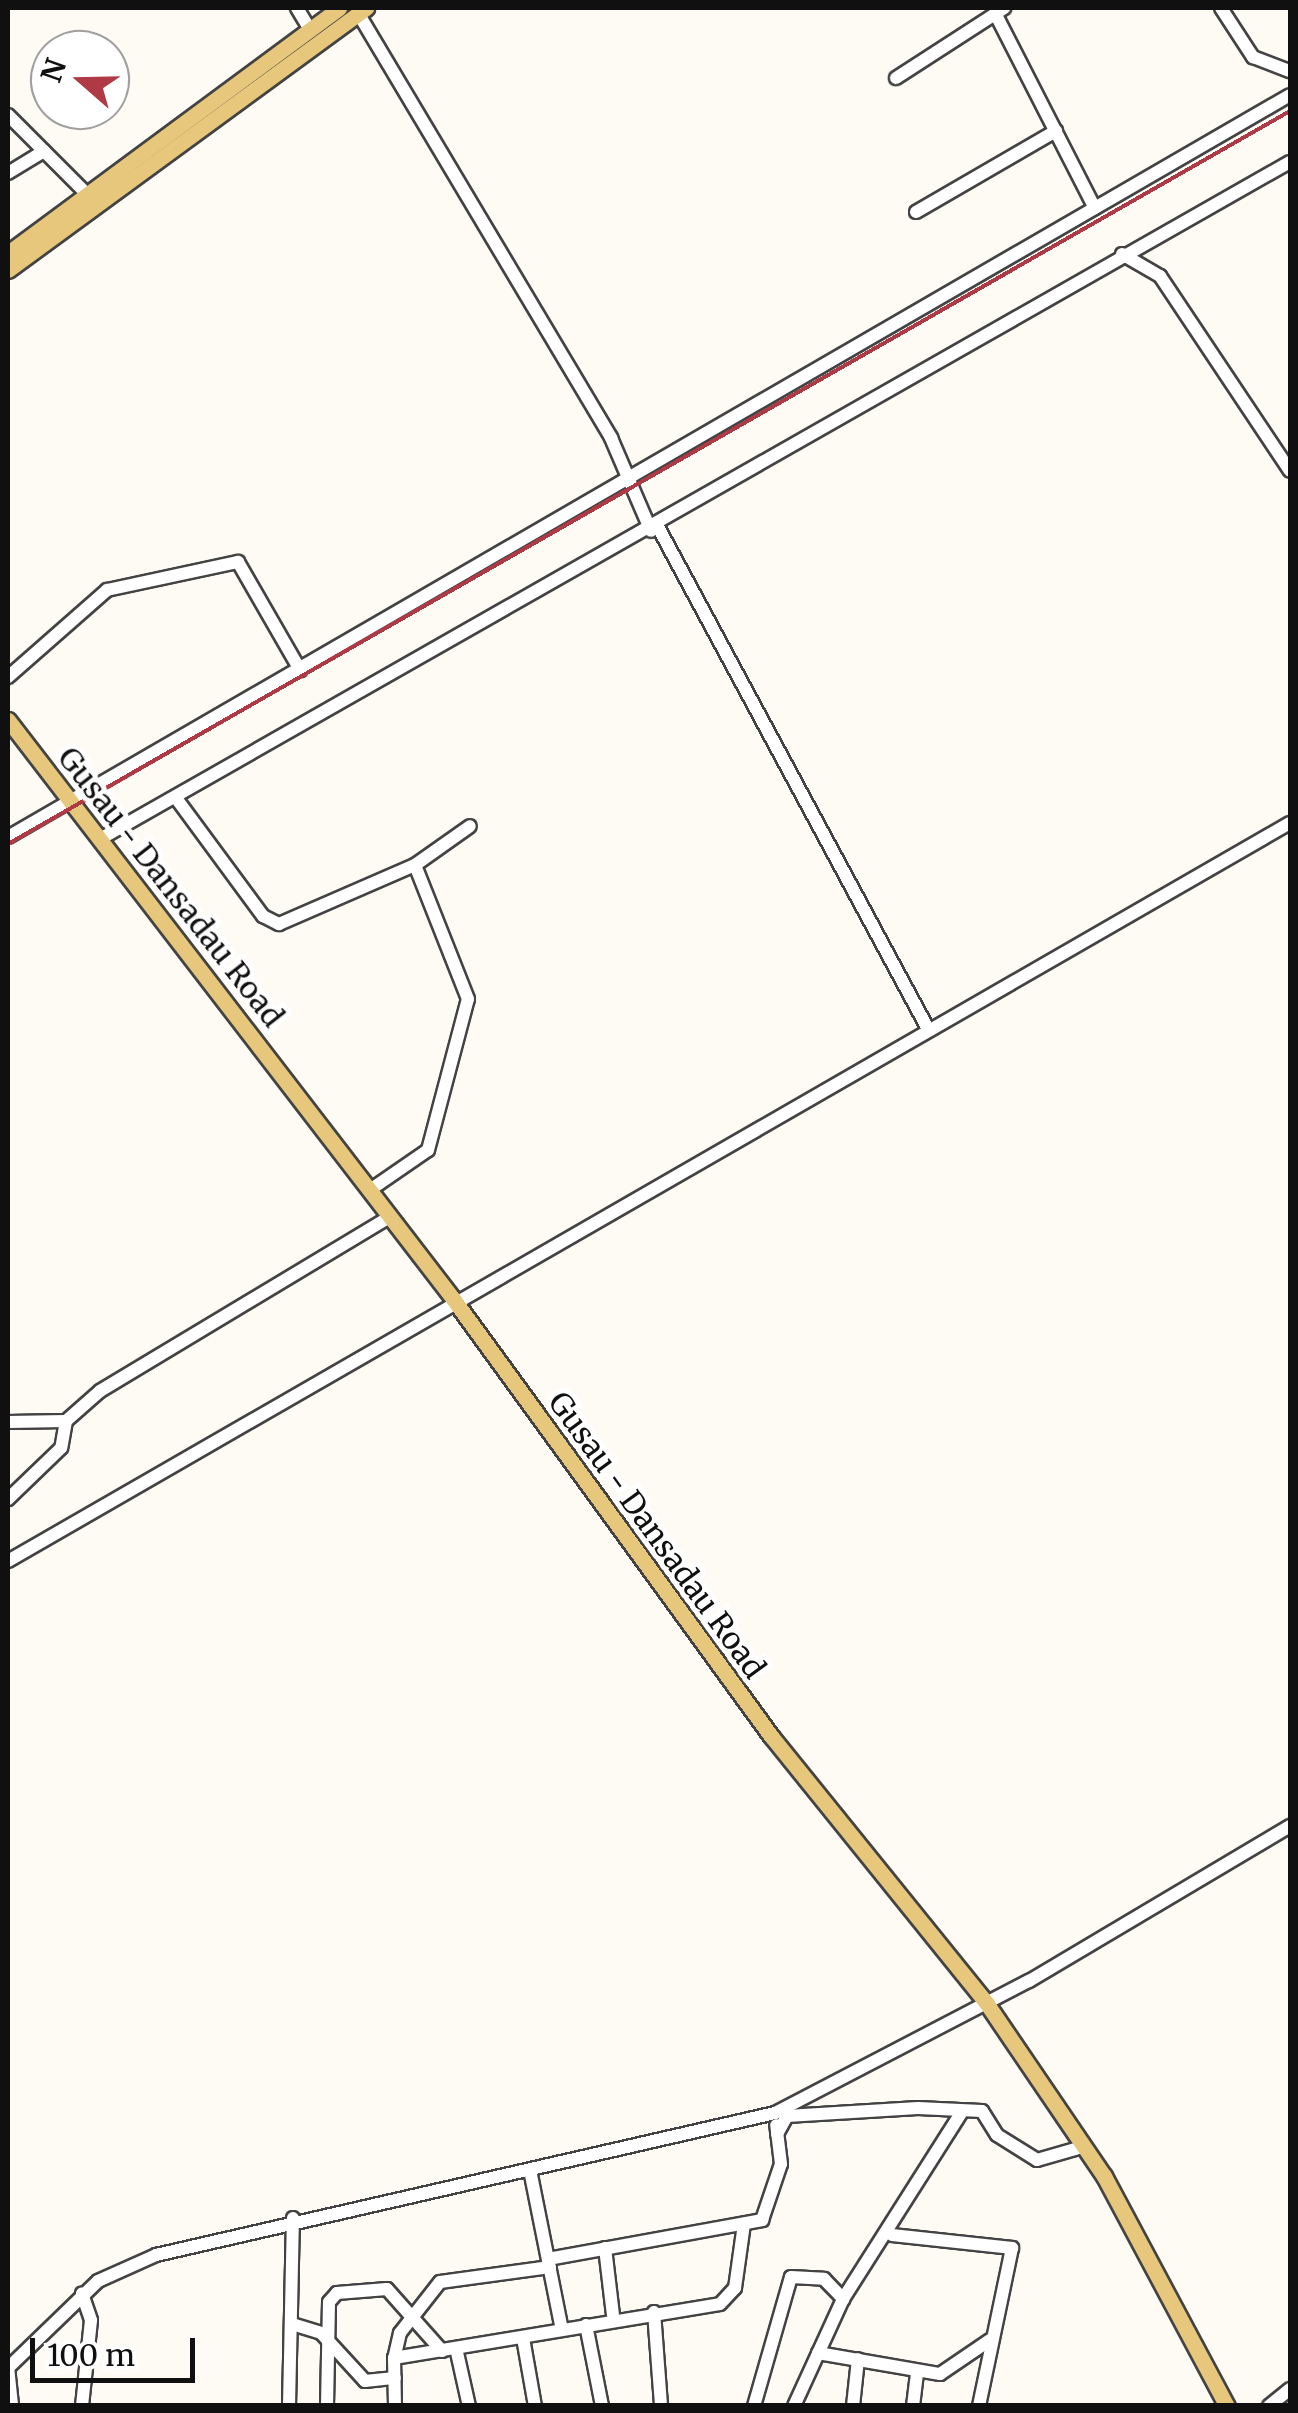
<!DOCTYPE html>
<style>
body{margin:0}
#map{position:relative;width:1298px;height:2413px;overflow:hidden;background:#fefbf5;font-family:Merriweather,serif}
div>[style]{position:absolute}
.roads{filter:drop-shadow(2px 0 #434343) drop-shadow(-2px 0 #434343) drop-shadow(0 2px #434343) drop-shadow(0 -2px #434343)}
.minor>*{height:12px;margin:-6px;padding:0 6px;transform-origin:6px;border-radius:6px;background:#fff}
.major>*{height:15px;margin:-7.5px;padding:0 7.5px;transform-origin:7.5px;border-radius:7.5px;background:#e7c77b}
.rail>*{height:4px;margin:-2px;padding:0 2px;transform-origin:2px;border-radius:2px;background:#af3945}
span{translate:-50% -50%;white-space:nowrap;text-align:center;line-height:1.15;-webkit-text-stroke:10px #fff;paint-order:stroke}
.street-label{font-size:30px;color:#101010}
.frame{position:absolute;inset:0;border:10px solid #101010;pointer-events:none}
.north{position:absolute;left:30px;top:30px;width:100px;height:100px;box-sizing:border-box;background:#fff;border:2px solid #9f9f9f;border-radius:50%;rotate:290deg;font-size:28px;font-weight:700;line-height:40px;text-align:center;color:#101010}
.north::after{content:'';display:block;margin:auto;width:35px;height:45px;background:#af3945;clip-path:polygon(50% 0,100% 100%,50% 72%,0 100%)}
.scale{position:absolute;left:30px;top:2338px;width:165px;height:45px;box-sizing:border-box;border:5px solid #101010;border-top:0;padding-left:12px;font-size:30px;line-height:35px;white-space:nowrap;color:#101010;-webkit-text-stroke:8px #fff;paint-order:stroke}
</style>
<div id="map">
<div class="roads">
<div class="minor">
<i style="left:297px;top:8px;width:26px;rotate:59deg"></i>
<i style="left:1221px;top:8px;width:59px;rotate:56.9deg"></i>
<i style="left:1253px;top:57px;width:40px;rotate:21deg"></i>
<i style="left:358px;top:13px;width:495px;rotate:59.2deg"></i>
<i style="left:611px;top:438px;width:101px;rotate:66.7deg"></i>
<i style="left:995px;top:13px;width:219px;rotate:62.9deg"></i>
<i style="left:896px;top:78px;width:129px;rotate:-32.9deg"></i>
<i style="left:8px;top:115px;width:113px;rotate:45deg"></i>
<i style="left:8px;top:173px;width:42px;rotate:-31.4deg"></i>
<i style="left:916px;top:212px;width:162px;rotate:-30.1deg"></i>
<i style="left:1122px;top:254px;width:44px;rotate:30.1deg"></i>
<i style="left:1160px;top:276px;width:234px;rotate:56.3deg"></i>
<i style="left:658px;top:527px;width:568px;rotate:61.72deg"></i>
<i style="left:8px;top:677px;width:132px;rotate:-41.3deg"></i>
<i style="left:107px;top:590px;width:134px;rotate:-12.1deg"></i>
<i style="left:238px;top:562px;width:125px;rotate:60.1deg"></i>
<i style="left:176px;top:798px;width:147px;rotate:53.6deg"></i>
<i style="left:263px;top:916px;width:18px;rotate:27deg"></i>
<i style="left:279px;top:924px;width:148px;rotate:-23.5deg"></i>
<i style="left:415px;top:865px;width:67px;rotate:-35.3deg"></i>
<i style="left:8px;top:837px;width:1481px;rotate:-30.06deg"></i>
<i style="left:100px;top:839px;width:1369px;rotate:-29.64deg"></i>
<i style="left:370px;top:1190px;width:70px;rotate:-34.6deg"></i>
<i style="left:428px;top:1150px;width:156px;rotate:-75.2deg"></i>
<i style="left:468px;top:999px;width:144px;rotate:-111.6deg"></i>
<i style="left:66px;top:1421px;width:45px;rotate:-41.4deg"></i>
<i style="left:100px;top:1391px;width:338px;rotate:-31deg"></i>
<i style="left:8px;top:1422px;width:58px;rotate:-1deg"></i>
<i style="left:66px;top:1421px;width:27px;rotate:100deg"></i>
<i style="left:61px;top:1448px;width:74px;rotate:136.1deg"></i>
<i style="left:8px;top:1561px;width:1479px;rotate:-29.93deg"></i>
<i style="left:777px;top:2134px;width:21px;rotate:-61deg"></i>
<i style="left:787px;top:2116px;width:131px;rotate:-3.5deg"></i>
<i style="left:918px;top:2108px;width:64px;rotate:2.7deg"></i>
<i style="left:982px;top:2111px;width:28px;rotate:58deg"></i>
<i style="left:997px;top:2135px;width:47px;rotate:32deg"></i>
<i style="left:1037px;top:2160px;width:47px;rotate:-16.1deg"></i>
<i style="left:531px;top:2175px;width:158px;rotate:78.7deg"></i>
<i style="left:892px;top:2235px;width:121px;rotate:6.2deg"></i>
<i style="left:1012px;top:2248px;width:161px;rotate:101.8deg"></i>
<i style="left:605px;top:2248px;width:67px;rotate:83.2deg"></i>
<i style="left:548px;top:2259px;width:218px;rotate:-10.3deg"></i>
<i style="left:762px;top:2220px;width:59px;rotate:-71.3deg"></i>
<i style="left:781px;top:2164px;width:39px;rotate:-97deg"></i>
<i style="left:550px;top:2267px;width:111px;rotate:172.2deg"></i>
<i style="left:440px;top:2282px;width:65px;rotate:128.1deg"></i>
<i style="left:400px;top:2333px;width:26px;rotate:103deg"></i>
<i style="left:394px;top:2358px;width:330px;rotate:-9.4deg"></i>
<i style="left:720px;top:2304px;width:22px;rotate:-47deg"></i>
<i style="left:735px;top:2288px;width:65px;rotate:-82deg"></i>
<i style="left:654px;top:2312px;width:94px;rotate:85.7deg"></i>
<i style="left:292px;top:2324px;width:30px;rotate:17deg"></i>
<i style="left:321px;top:2333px;width:65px;rotate:47.5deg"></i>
<i style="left:365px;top:2381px;width:30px;rotate:-6deg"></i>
<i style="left:586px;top:2325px;width:83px;rotate:78.8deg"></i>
<i style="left:523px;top:2338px;width:69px;rotate:80deg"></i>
<i style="left:456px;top:2348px;width:59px;rotate:77.4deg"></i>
<i style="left:818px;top:2353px;width:124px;rotate:9.8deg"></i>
<i style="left:940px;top:2374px;width:60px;rotate:-34.2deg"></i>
<i style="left:394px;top:2358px;width:48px;rotate:88.8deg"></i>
<i style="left:8px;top:2367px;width:39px;rotate:84deg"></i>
<i style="left:8px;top:2368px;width:125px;rotate:-44deg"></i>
<i style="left:98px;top:2281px;width:64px;rotate:-24.1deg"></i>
<i style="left:156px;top:2255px;width:635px;rotate:-12.92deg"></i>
<i style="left:775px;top:2113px;width:286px;rotate:-27.5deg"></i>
<i style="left:1029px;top:1981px;width:304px;rotate:-30.7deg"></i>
<i style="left:82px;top:2406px;width:86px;rotate:-84deg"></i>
<i style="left:91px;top:2320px;width:28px;rotate:-109deg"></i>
<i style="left:289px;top:2406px;width:188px;rotate:-88.8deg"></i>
<i style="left:327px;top:2406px;width:104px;rotate:-88.9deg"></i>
<i style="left:329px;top:2302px;width:12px;rotate:-48deg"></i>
<i style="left:337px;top:2293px;width:50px;rotate:-4.6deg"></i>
<i style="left:387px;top:2289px;width:83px;rotate:48.4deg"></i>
<i style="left:754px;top:2406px;width:134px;rotate:-74deg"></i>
<i style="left:791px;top:2277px;width:33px;rotate:3deg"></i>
<i style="left:824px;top:2279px;width:28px;rotate:46deg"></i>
<i style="left:794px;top:2406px;width:118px;rotate:-65.4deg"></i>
<i style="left:843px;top:2299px;width:220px;rotate:-57.6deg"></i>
<i style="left:853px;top:2406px;width:47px;rotate:-83.9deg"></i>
<i style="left:913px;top:2406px;width:33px;rotate:-83deg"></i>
<i style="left:1269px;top:2406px;width:27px;rotate:-39deg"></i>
</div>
<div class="major">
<i style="left:8px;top:253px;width:412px;rotate:-36.5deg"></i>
<i style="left:8px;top:270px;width:444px;rotate:-36.2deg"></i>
<i style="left:8px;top:720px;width:732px;rotate:52.44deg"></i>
<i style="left:454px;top:1300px;width:539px;rotate:53.98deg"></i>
<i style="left:771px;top:1736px;width:344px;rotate:51.1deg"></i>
<i style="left:987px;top:2004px;width:208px;rotate:55.8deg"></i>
<i style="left:1104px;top:2176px;width:261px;rotate:61.9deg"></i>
</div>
</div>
<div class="rail">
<i style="left:8px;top:844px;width:1477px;rotate:-29.76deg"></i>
</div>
<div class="street-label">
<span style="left:171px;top:887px;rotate:52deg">Gusau - Dansadau Road</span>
<span style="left:657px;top:1535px;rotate:54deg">Gusau - Dansadau Road</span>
</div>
<div class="frame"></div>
<div class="north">N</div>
<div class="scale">100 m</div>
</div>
